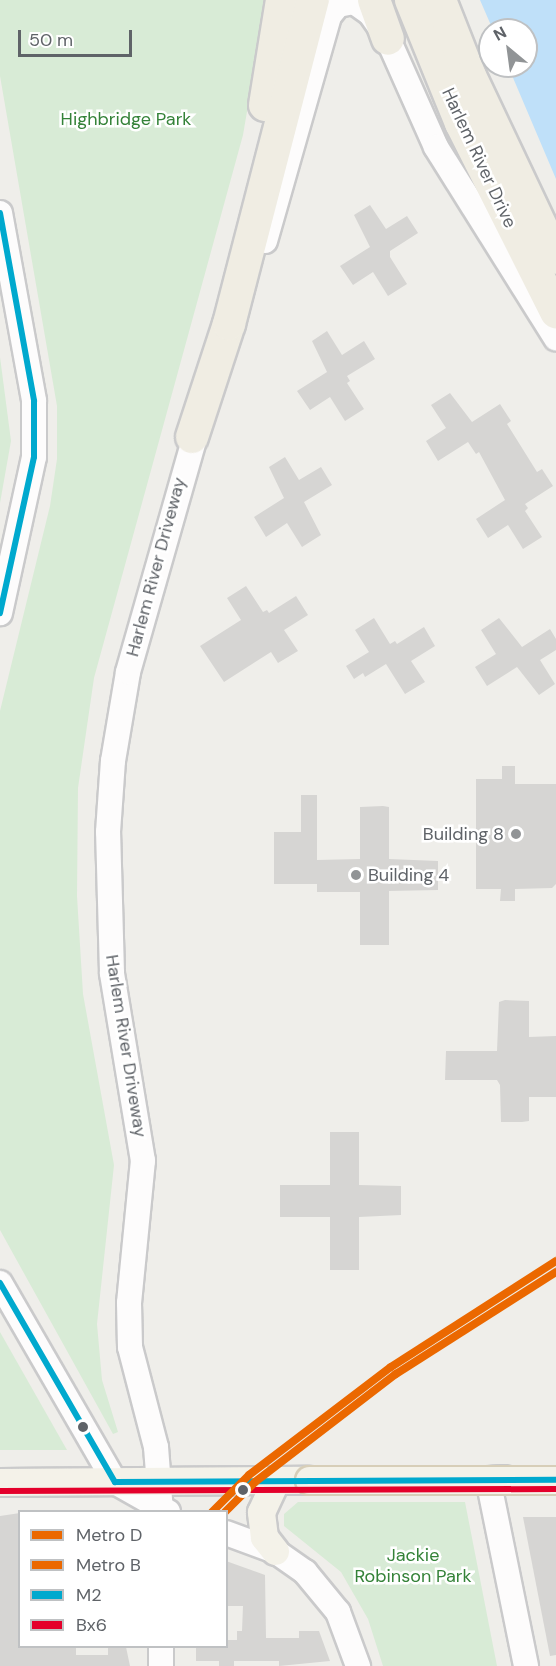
<!DOCTYPE html>
<style>
body{margin:0}
#map{position:relative;width:556px;height:1666px;overflow:hidden;background:#efeeea;font-family:"DM Sans",sans-serif}
div>[style]{position:absolute}
.green>*{inset:0;background:#d8ebd6}
.water>*{inset:0;background:#bfe0f9}
.building>*{inset:0;background:#d6d5d3}
.roads{filter:drop-shadow(2px 0 #cacacb) drop-shadow(-2px 0 #cacacb) drop-shadow(0 2px #cacacb) drop-shadow(0 -2px #cacacb)}
.secondary>*{height:24px;margin:-12px;padding:0 12px;transform-origin:12px;border-radius:12px;background:#fdfcfc}
.primary>*{height:27px;margin:-13.5px;padding:0 13.5px;transform-origin:13.5px;border-radius:13.5px;background:#f4f2e9}
.highway>*{height:32px;margin:-16px;padding:0 16px;transform-origin:16px;border-radius:16px;background:#f0ede3}
.bridges{filter:drop-shadow(2px 0 #d7ceb8) drop-shadow(-2px 0 #d7ceb8) drop-shadow(0 2px #d7ceb8) drop-shadow(0 -2px #d7ceb8)}
.primary-bridge>*{height:27px;margin:-13.5px;padding:0 13.5px;transform-origin:13.5px;border-radius:13.5px;background:#f4f2e9}
.bus-1>*{height:6px;margin:-3px;padding:0 3px;transform-origin:3px;border-radius:3px;background:#00a9ce}
.bus-2>*{height:6px;margin:-3px;padding:0 3px;transform-origin:3px;border-radius:3px;background:#e4002b}
.metro-1>*{height:8px;margin:-4px;padding:0 4px;transform-origin:4px;border-radius:4px;background:#eb6800}
.metro-2>*{height:8px;margin:-4px;padding:0 4px;transform-origin:4px;border-radius:4px;background:#eb6800}
.dots>*{width:16px;height:16px;translate:-50% -50%;box-sizing:border-box;border:3px solid #fff;border-radius:50%}
span{translate:-50% -50%;white-space:nowrap;text-align:center;line-height:1.15;-webkit-text-stroke:5px #fff;paint-order:stroke}
.park-label{font-size:18px;color:#348238}
.street-label{font-size:18px;color:#5f6368}
.poi-label{font-size:18px;color:#5f6368}
.right{translate:-100% -50%;text-align:right}
.left{translate:0 -50%;text-align:left}
.legend{position:absolute;left:18px;top:1510px;width:210px;height:138px;box-sizing:border-box;background:#fff;border:2px solid #bfc1c3;margin:0;padding:8px 10px;list-style:none;font-size:18px;color:#5f6368}
.legend li{display:flex;align-items:center;gap:12px;height:30px}
.legend b{width:30px;border:2px solid #bfc1c3}
.north{position:absolute;left:478px;top:18px;width:60px;height:60px;box-sizing:border-box;background:#fff;border:2px solid #bfc1c3;border-radius:50%;rotate:331deg;font-size:16px;font-weight:700;line-height:24px;text-align:center;color:#5f6368}
.north::after{content:'';display:block;margin:auto;width:21px;height:27px;background:#919496;clip-path:polygon(50% 0,100% 100%,50% 72%,0 100%)}
.scale{position:absolute;left:18px;top:30px;width:114px;height:27px;box-sizing:border-box;border:3px solid #5f6368;border-top:0;padding-left:8px;font-size:18px;line-height:21px;white-space:nowrap;color:#5f6368;-webkit-text-stroke:4px #fff;paint-order:stroke}
</style>
<div id="map">
<div class="green">
<i style="clip-path:polygon(0 0,266px 0,243px 135px,94px 678px,78px 788px,77px 896px,83px 994px,114px 1165px,97px 1324px,102px 1380px,118px 1432px,113px 1434px,0 1230px,0 711px,50px 506px,57px 459px,57px 406px,0 76px)"></i>
<i style="clip-path:polygon(0 357px,11px 441px,0 503px)"></i>
<i style="clip-path:polygon(0 1332px,67px 1450px,0 1450px)"></i>
<i style="clip-path:polygon(298px 1502px,465px 1502px,497px 1666px,383px 1666px,368px 1619px,341px 1572px,284px 1526px,284px 1514px)"></i>
</div>
<div class="water">
<i style="clip-path:polygon(480px 0,556px 0,556px 179px,508px 66px,526px 66px,526px 30px,493px 30px)"></i>
</div>
<div class="building">
<i style="clip-path:polygon(370px 205px,386px 229px,407px 216px,418px 233px,390px 251px,390px 257px,407px 284px,388px 296px,373px 272px,353px 285px,340px 266px,370px 247px,354px 215px)"></i>
<i style="clip-path:polygon(327px 331px,342px 355px,364px 341px,375px 359px,347px 376px,350px 381px,347px 383px,364px 409px,345px 421px,330px 397px,310px 410px,297px 391px,327px 372px,312px 341px)"></i>
<i style="clip-path:polygon(450px 393px,472px 422px,500px 404px,511px 421px,507px 424px,537px 472px,542px 469px,553px 486px,525px 504px,528px 508px,525px 511px,542px 537px,523px 549px,508px 525px,488px 538px,476px 519px,505px 500px,479px 452px,476px 454px,468px 442px,438px 461px,426px 441px,446px 428px,431px 405px)"></i>
<i style="clip-path:polygon(285px 457px,299px 480px,321px 467px,332px 485px,304px 502px,321px 535px,302px 547px,287px 523px,266px 537px,254px 517px,284px 498px,269px 467px)"></i>
<i style="clip-path:polygon(246px 586px,263px 612px,267px 610px,269px 613px,296px 596px,308px 615px,284px 630px,298px 651px,278px 663px,271px 652px,224px 682px,200px 646px,241px 620px,227px 598px)"></i>
<i style="clip-path:polygon(374px 618px,390px 644px,395px 641px,397px 644px,424px 627px,435px 646px,411px 661px,425px 682px,405px 694px,386px 664px,365px 677px,363px 673px,354px 679px,346px 666px,369px 652px,355px 630px)"></i>
<i style="clip-path:polygon(499px 618px,522px 647px,550px 629px,556px 639px,556px 650px,540px 660px,555px 684px,539px 695px,517px 667px,487px 686px,475px 667px,496px 654px,481px 630px)"></i>
<i style="clip-path:polygon(502px 766px,515px 766px,515px 784px,556px 784px,556px 884px,552px 888px,515px 889px,515px 901px,500px 901px,501px 889px,476px 889px,476px 779px,502px 779px)"></i>
<i style="clip-path:polygon(301px 795px,317px 795px,317px 860px,360px 859px,360px 807px,383px 806px,389px 807px,389px 859px,438px 861px,438px 890px,389px 891px,389px 945px,360px 945px,360px 892px,317px 892px,317px 884px,274px 884px,274px 832px,301px 832px)"></i>
<i style="clip-path:polygon(505px 1000px,529px 1001px,529px 1037px,556px 1036px,556px 1097px,529px 1097px,529px 1121px,522px 1122px,501px 1122px,500px 1085px,497px 1080px,445px 1080px,446px 1051px,497px 1051px,499px 1002px)"></i>
<i style="clip-path:polygon(330px 1132px,359px 1132px,359px 1185px,401px 1186px,401px 1215px,359px 1217px,359px 1270px,330px 1270px,330px 1217px,280px 1217px,280px 1185px,330px 1185px)"></i>
<i style="clip-path:polygon(20px 1513px,20px 1647px,76px 1647px,76px 1655px,108px 1655px,108px 1647px,126px 1647px,130px 1666px,0 1666px,0 1516px)"></i>
<i style="clip-path:polygon(523px 1517px,556px 1517px,556px 1655px,550px 1656px)"></i>
<i style="clip-path:polygon(226px 1561px,265px 1575px,266px 1638px,299px 1638px,299px 1631px,319px 1631px,330px 1661px,279px 1666px,279px 1661px,234px 1661px,234px 1666px,219px 1666px,219px 1661px,196px 1661px,196px 1647px,226px 1647px,226px 1640px,237px 1640px,237px 1631px,242px 1631px,243px 1606px,226px 1606px)"></i>
</div>
<div class="roads">
<div class="secondary">
<i style="left:0;top:213px;width:191px;rotate:79.7deg"></i>
<i style="left:34px;top:401px;width:56px;rotate:90deg"></i>
<i style="left:34px;top:457px;width:160px;rotate:102.3deg"></i>
<i style="left:265px;top:241px;width:234px;rotate:-74.1deg"></i>
<i style="left:329px;top:16px;width:14px;rotate:-51deg"></i>
<i style="left:338px;top:5px;width:16px;rotate:-11deg"></i>
<i style="left:354px;top:2px;width:19px;rotate:35deg"></i>
<i style="left:370px;top:13px;width:32px;rotate:55deg"></i>
<i style="left:388px;top:39px;width:118px;rotate:66deg"></i>
<i style="left:436px;top:147px;width:226px;rotate:57.9deg"></i>
<i style="left:0;top:1283px;width:230px;rotate:60deg"></i>
<i style="left:115px;top:1482px;width:61px;rotate:29.5deg"></i>
<i style="left:505px;top:1478px;width:17px;rotate:177deg"></i>
<i style="left:488px;top:1479px;width:191px;rotate:78.5deg"></i>
<i style="left:161px;top:1512px;width:65px;rotate:-94.4deg"></i>
<i style="left:156px;top:1447px;width:103px;rotate:-104.6deg"></i>
<i style="left:130px;top:1347px;width:44px;rotate:-91.3deg"></i>
<i style="left:129px;top:1303px;width:143px;rotate:-84.4deg"></i>
<i style="left:143px;top:1161px;width:191px;rotate:-99.4deg"></i>
<i style="left:112px;top:973px;width:141px;rotate:-91.6deg"></i>
<i style="left:108px;top:832px;width:71px;rotate:-86deg"></i>
<i style="left:113px;top:761px;width:90px;rotate:-80.4deg"></i>
<i style="left:128px;top:672px;width:259px;rotate:-74.1deg"></i>
<i style="left:226px;top:1533px;width:52px;rotate:20.2deg"></i>
<i style="left:275px;top:1551px;width:37px;rotate:35deg"></i>
<i style="left:305px;top:1572px;width:52px;rotate:50.5deg"></i>
<i style="left:338px;top:1612px;width:58px;rotate:69.7deg"></i>
<i style="left:161px;top:1666px;width:20px;rotate:-90deg"></i>
</div>
<div class="primary">
<i style="left:0;top:1482px;width:309px;rotate:-0.4deg"></i>
<i style="left:275px;top:1551px;width:18px;rotate:-128deg"></i>
<i style="left:264px;top:1537px;width:25px;rotate:-97deg"></i>
<i style="left:261px;top:1512px;width:35px;rotate:-65deg"></i>
</div>
<div class="highway">
<i style="left:374px;top:0;width:41px;rotate:70.3deg"></i>
<i style="left:411px;top:0;width:133px;rotate:67.9deg"></i>
<i style="left:461px;top:123px;width:212px;rotate:63.3deg"></i>
<i style="left:440px;top:0;width:82px;rotate:68.5deg"></i>
<i style="left:470px;top:76px;width:201px;rotate:64.7deg"></i>
<i style="left:265px;top:105px;width:106px;rotate:-80.8deg"></i>
<i style="left:192px;top:437px;width:119px;rotate:-71.9deg"></i>
<i style="left:229px;top:324px;width:335px;rotate:-75.5deg"></i>
</div>
</div>
<div class="bridges">
<div class="primary-bridge">
<i style="left:309px;top:1480px;width:247px"></i>
</div>
</div>
<div class="bus-1">
<i style="left:0;top:213px;width:191px;rotate:79.7deg"></i>
<i style="left:34px;top:401px;width:56px;rotate:90deg"></i>
<i style="left:34px;top:457px;width:160px;rotate:102.3deg"></i>
<i style="left:0;top:1283px;width:230px;rotate:60deg"></i>
<i style="left:115px;top:1482px;width:441px;rotate:-0.3deg"></i>
</div>
<div class="bus-2">
<i style="left:0;top:1491px;width:556px;rotate:-0.21deg"></i>
</div>
<div class="metro-1">
<i style="left:212px;top:1512px;width:52px;rotate:-45deg"></i>
<i style="left:249px;top:1475px;width:178px;rotate:-37.3deg"></i>
<i style="left:391px;top:1367px;width:196px;rotate:-32.7deg"></i>
</div>
<div class="metro-2">
<i style="left:225px;top:1512px;width:42px;rotate:-45deg"></i>
<i style="left:255px;top:1482px;width:178px;rotate:-37.5deg"></i>
<i style="left:396px;top:1374px;width:190px;rotate:-32.5deg"></i>
</div>
<div class="dots">
<i style="left:516px;top:834px;background:#919496"></i>
<i style="left:356px;top:875px;background:#919496"></i>
<i style="left:83px;top:1427px;background:#5f6368"></i>
<i style="left:243px;top:1490px;background:#5f6368"></i>
</div>
<div class="park-label">
<span style="left:126px;top:119px">Highbridge Park</span>
<span style="left:413px;top:1566px">Jackie<br>Robinson Park</span>
</div>
<div class="street-label">
<span style="left:479px;top:158px;rotate:65deg">Harlem River Drive</span>
<span style="left:156px;top:567px;rotate:-75deg">Harlem River Driveway</span>
<span style="left:126px;top:1046px;rotate:81deg">Harlem River Driveway</span>
</div>
<div class="poi-label">
<span class="right" style="left:504px;top:834px">Building 8</span>
<span class="left" style="left:368px;top:875px">Building 4</span>
</div>
<ul class="legend">
<li><b style="height:8px;background:#eb6800"></b>Metro D</li>
<li><b style="height:8px;background:#eb6800"></b>Metro B</li>
<li><b style="height:8px;background:#00a9ce"></b>M2</li>
<li><b style="height:8px;background:#e4002b"></b>Bx6</li>
</ul>
<div class="north">N</div>
<div class="scale">50 m</div>
</div>
